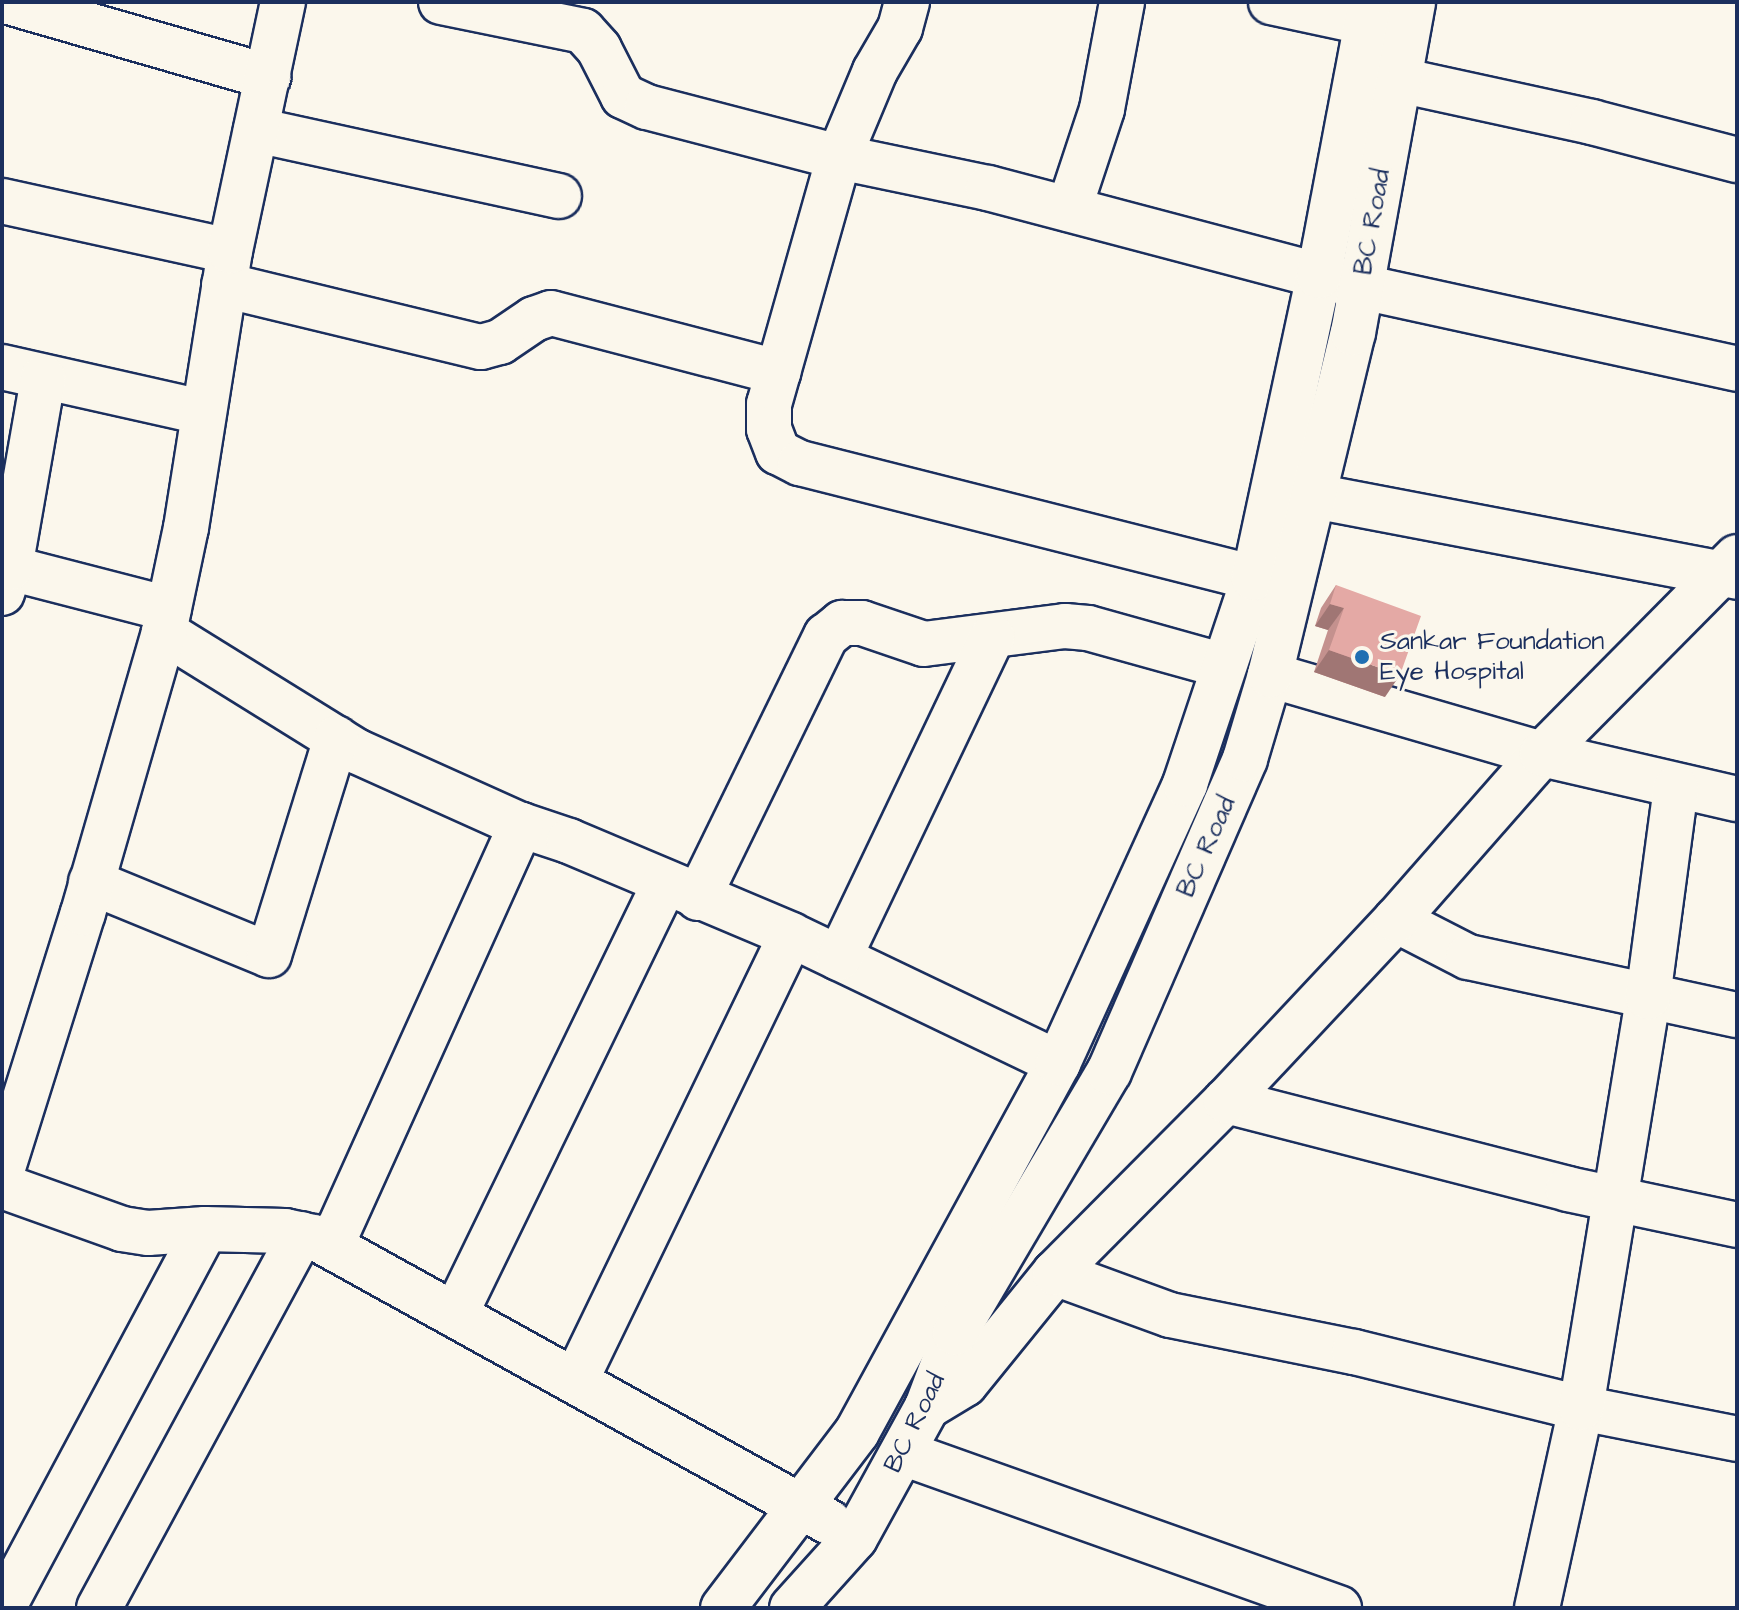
<!DOCTYPE html>
<style>
body{margin:0}
#map{position:relative;width:1739px;height:1610px;overflow:hidden;background:#fbf7ec;font-family:"Architects Daughter",sans-serif}
div>[style]{position:absolute}
.roads{filter:drop-shadow(2px 0 #1b2f5e) drop-shadow(-2px 0 #1b2f5e) drop-shadow(0 2px #1b2f5e) drop-shadow(0 -2px #1b2f5e)}
.minor>*{height:44px;margin:-22px;padding:0 22px;transform-origin:22px;border-radius:22px;background:#fbf7ec}
.wall>*{inset:0;background:#c4918e}
.shaded-wall>*{inset:0;background:#a07674}
.building>*{inset:0;background:#e4a9a5}
.dots>*{width:22px;height:22px;translate:-50% -50%;box-sizing:border-box;border:4px solid #fbf7ec;border-radius:50%}
span{translate:-50% -50%;white-space:nowrap;text-align:center;line-height:1.15;-webkit-text-stroke:6px #fbf7ec;paint-order:stroke}
.street-label{font-size:26px;color:#1b2f5e}
.poi-label{font-size:26px;color:#1b2f5e}
.left{translate:0 -50%;text-align:left}
.frame{position:absolute;inset:0;border:4px solid #1b2f5e;pointer-events:none}
</style>
<div id="map">
<div class="roads">
<div class="minor">
<i style="left:9px;top:2px;width:270px;rotate:16.1deg"></i>
<i style="left:441px;top:2px;width:145px;rotate:11.5deg"></i>
<i style="left:583px;top:31px;width:24px;rotate:48deg"></i>
<i style="left:599px;top:49px;width:53px;rotate:62.9deg"></i>
<i style="left:623px;top:96px;width:26px;rotate:25deg"></i>
<i style="left:647px;top:107px;width:198px;rotate:14.6deg"></i>
<i style="left:839px;top:157px;width:152px;rotate:11.8deg"></i>
<i style="left:988px;top:188px;width:387px;rotate:14.8deg"></i>
<i style="left:1362px;top:287px;width:384px;rotate:12.3deg"></i>
<i style="left:907px;top:2px;width:27px;rotate:105deg"></i>
<i style="left:900px;top:28px;width:50px;rotate:120.2deg"></i>
<i style="left:875px;top:71px;width:93px;rotate:112.7deg"></i>
<i style="left:839px;top:157px;width:257px;rotate:105.8deg"></i>
<i style="left:769px;top:404px;width:25px;rotate:90deg"></i>
<i style="left:769px;top:429px;width:25px;rotate:69deg"></i>
<i style="left:778px;top:452px;width:25px;rotate:27deg"></i>
<i style="left:800px;top:463px;width:468px;rotate:14.2deg"></i>
<i style="left:1271px;top:2px;width:129px;rotate:12.1deg"></i>
<i style="left:1399px;top:80px;width:198px;rotate:12.3deg"></i>
<i style="left:1592px;top:122px;width:150px;rotate:14.7deg"></i>
<i style="left:256px;top:130px;width:310px;rotate:12.3deg"></i>
<i style="left:2px;top:201px;width:233px;rotate:12.4deg"></i>
<i style="left:1069px;top:209px;width:105px;rotate:-71.7deg"></i>
<i style="left:1102px;top:109px;width:109px;rotate:-79.4deg"></i>
<i style="left:224px;top:285px;width:264px;rotate:13.6deg"></i>
<i style="left:481px;top:347px;width:20px;rotate:-15deg"></i>
<i style="left:500px;top:342px;width:41px;rotate:-34.1deg"></i>
<i style="left:534px;top:319px;width:18px;rotate:-19deg"></i>
<i style="left:551px;top:313px;width:235px;rotate:14.6deg"></i>
<i style="left:2px;top:367px;width:205px;rotate:12.7deg"></i>
<i style="left:1314px;top:496px;width:431px;rotate:10.8deg"></i>
<i style="left:10px;top:568px;width:164px;rotate:14.5deg"></i>
<i style="left:2px;top:593px;width:26px;rotate:-72deg"></i>
<i style="left:10px;top:568px;width:193px;rotate:-80.1deg"></i>
<i style="left:164px;top:632px;width:226px;rotate:31.8deg"></i>
<i style="left:356px;top:751px;width:181px;rotate:24.2deg"></i>
<i style="left:521px;top:825px;width:51px;rotate:18.4deg"></i>
<i style="left:569px;top:841px;width:241px;rotate:22.9deg"></i>
<i style="left:791px;top:935px;width:296px;rotate:25.6deg"></i>
<i style="left:1270px;top:675px;width:283px;rotate:16.2deg"></i>
<i style="left:1542px;top:754px;width:200px;rotate:13deg"></i>
<i style="left:91px;top:882px;width:192px;rotate:22.3deg"></i>
<i style="left:269px;top:955px;width:227px;rotate:-72.8deg"></i>
<i style="left:698px;top:898px;width:292px;rotate:-64deg"></i>
<i style="left:826px;top:636px;width:21px;rotate:-39deg"></i>
<i style="left:842px;top:623px;width:20px"></i>
<i style="left:862px;top:623px;width:65px;rotate:18.7deg"></i>
<i style="left:924px;top:644px;width:142px;rotate:-7.3deg"></i>
<i style="left:1065px;top:626px;width:23px;rotate:5deg"></i>
<i style="left:1088px;top:628px;width:141px;rotate:15.6deg"></i>
<i style="left:1396px;top:920px;width:81px;rotate:27.2deg"></i>
<i style="left:1468px;top:957px;width:275px;rotate:12.2deg"></i>
<i style="left:839px;top:958px;width:356px;rotate:-64.5deg"></i>
<i style="left:1226px;top:1101px;width:353px;rotate:14.4deg"></i>
<i style="left:1568px;top:1189px;width:173px;rotate:12deg"></i>
<i style="left:2px;top:1171px;width:270px;rotate:-72.6deg"></i>
<i style="left:83px;top:913px;width:292px;rotate:-73.9deg"></i>
<i style="left:164px;top:632px;width:106px;rotate:-78.1deg"></i>
<i style="left:186px;top:528px;width:280px;rotate:-81deg"></i>
<i style="left:230px;top:251px;width:255px;rotate:-78deg"></i>
<i style="left:2px;top:1186px;width:127px;rotate:19.7deg"></i>
<i style="left:122px;top:1229px;width:26px;rotate:9deg"></i>
<i style="left:148px;top:1233px;width:57px;rotate:-4deg"></i>
<i style="left:205px;top:1229px;width:80px;rotate:1.4deg"></i>
<i style="left:285px;top:1231px;width:30px;rotate:12deg"></i>
<i style="left:314px;top:1237px;width:589px;rotate:28.96deg"></i>
<i style="left:332px;top:1244px;width:460px;rotate:-65.7deg"></i>
<i style="left:1055px;top:1273px;width:122px;rotate:20.1deg"></i>
<i style="left:1170px;top:1315px;width:188px;rotate:11.4deg"></i>
<i style="left:1354px;top:1352px;width:234px;rotate:13.9deg"></i>
<i style="left:1581px;top:1408px;width:159px;rotate:11.2deg"></i>
<i style="left:455px;top:1315px;width:479px;rotate:-64.1deg"></i>
<i style="left:576px;top:1380px;width:494px;rotate:-64.2deg"></i>
<i style="left:927px;top:1407px;width:44px;rotate:-31.2deg"></i>
<i style="left:965px;top:1384px;width:143px;rotate:-51deg"></i>
<i style="left:1055px;top:1273px;width:243px;rotate:-45.2deg"></i>
<i style="left:1226px;top:1101px;width:248px;rotate:-46.8deg"></i>
<i style="left:1396px;top:920px;width:221px;rotate:-48.7deg"></i>
<i style="left:1542px;top:754px;width:277px;rotate:-45.3deg"></i>
<i style="left:903px;top:1453px;width:463px;rotate:19.6deg"></i>
<i style="left:3px;top:1608px;width:429px;rotate:-61.9deg"></i>
<i style="left:99px;top:1608px;width:425px;rotate:-61.6deg"></i>
<i style="left:723px;top:1608px;width:221px;rotate:-52.7deg"></i>
<i style="left:857px;top:1432px;width:420px;rotate:-61.4deg"></i>
<i style="left:1058px;top:1063px;width:307px;rotate:-65.5deg"></i>
<i style="left:1185px;top:784px;width:217px;rotate:-71.5deg"></i>
<i style="left:1254px;top:578px;width:309px;rotate:-77.9deg"></i>
<i style="left:1319px;top:276px;width:279px;rotate:-79.3deg"></i>
<i style="left:792px;top:1608px;width:94px;rotate:-48deg"></i>
<i style="left:855px;top:1538px;width:149px;rotate:-61.2deg"></i>
<i style="left:927px;top:1407px;width:79px;rotate:-69.3deg"></i>
<i style="left:955px;top:1333px;width:303px;rotate:-59.5deg"></i>
<i style="left:1109px;top:1072px;width:341px;rotate:-66.5deg"></i>
<i style="left:1245px;top:759px;width:88px;rotate:-73.4deg"></i>
<i style="left:1270px;top:675px;width:352px;rotate:-76.4deg"></i>
<i style="left:1353px;top:333px;width:336px;rotate:-79.7deg"></i>
<i style="left:1537px;top:1608px;width:205px;rotate:-77.6deg"></i>
<i style="left:1581px;top:1408px;width:416px;rotate:-80.7deg"></i>
<i style="left:1648px;top:997px;width:211px;rotate:-82.4deg"></i>
</div>
</div>
<div class="wall">
<i style="clip-path:polygon(1336px 585px,1385px 697px,1314px 672px,1328px 630px,1315px 626px,1321px 608px)"></i>
</div>
<div class="shaded-wall">
<i style="clip-path:polygon(1330px 604px,1344px 608px,1328px 630px,1315px 626px)"></i>
<i style="clip-path:polygon(1329px 650px,1400px 675px,1385px 697px,1314px 672px)"></i>
</div>
<div class="building">
<i style="clip-path:polygon(1336px 585px,1421px 616px,1400px 675px,1329px 650px,1344px 608px,1330px 604px)"></i>
</div>
<div class="dots">
<i style="left:1362px;top:657px;background:#1f6fb2"></i>
</div>
<div class="street-label">
<span style="left:1373px;top:222px;rotate:-80deg">BC Road</span>
<span style="left:1207px;top:847px;rotate:-66deg">BC Road</span>
<span style="left:915px;top:1423px;rotate:-64deg">BC Road</span>
</div>
<div class="poi-label">
<span class="left" style="left:1380px;top:657px">Sankar Foundation<br>Eye Hospital</span>
</div>
<div class="frame"></div>
</div>
